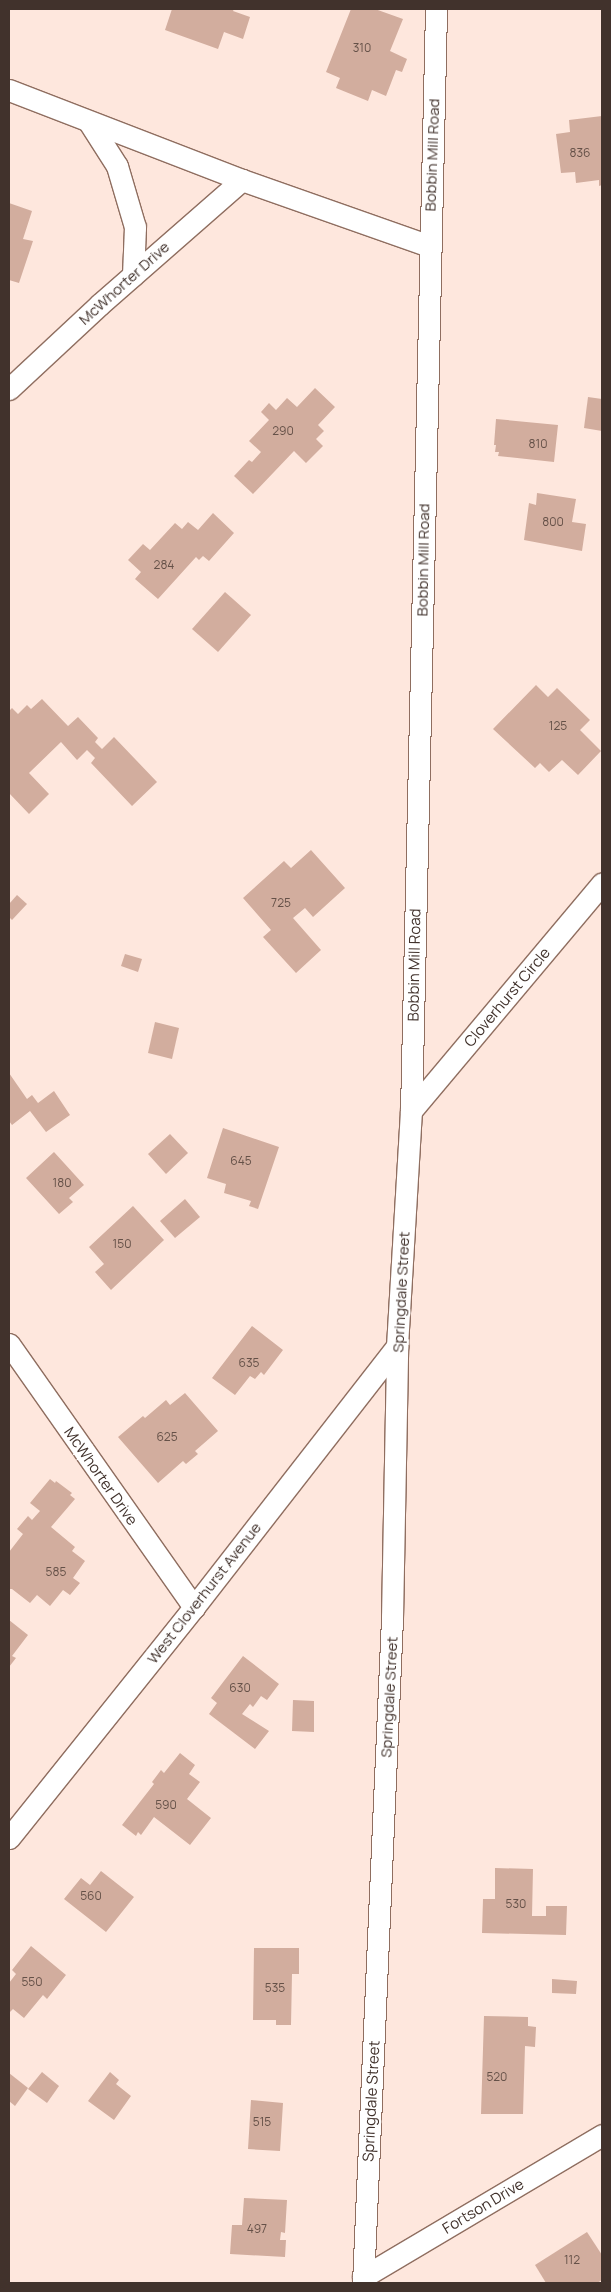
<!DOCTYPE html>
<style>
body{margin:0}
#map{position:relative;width:611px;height:2292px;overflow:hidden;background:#fee7dd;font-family:Manrope,sans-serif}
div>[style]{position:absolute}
.building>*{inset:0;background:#d2ad9e}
.roads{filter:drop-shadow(1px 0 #8f6e60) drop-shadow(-1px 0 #8f6e60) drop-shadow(0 1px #8f6e60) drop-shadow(0 -1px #8f6e60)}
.minor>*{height:21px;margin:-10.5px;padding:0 10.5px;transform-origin:10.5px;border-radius:10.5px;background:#fff}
span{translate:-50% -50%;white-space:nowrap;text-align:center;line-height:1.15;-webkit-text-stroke:4.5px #fff;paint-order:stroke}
.number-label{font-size:12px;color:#655148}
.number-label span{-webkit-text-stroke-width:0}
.street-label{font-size:15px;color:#41322c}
.frame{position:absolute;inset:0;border:10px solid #41322c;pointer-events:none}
</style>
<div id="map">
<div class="building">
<i style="clip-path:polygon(172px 9px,234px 9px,233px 11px,250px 17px,243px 39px,224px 32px,218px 49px,165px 30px)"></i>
<i style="clip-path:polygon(351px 9px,375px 9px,403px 19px,390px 51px,407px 59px,402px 72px,396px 70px,386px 96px,372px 90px,368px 101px,336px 88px,340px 78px,326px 72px)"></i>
<i style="clip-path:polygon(602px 116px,602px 185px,599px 186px,599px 180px,576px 183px,575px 172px,561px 173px,556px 134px,570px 132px,569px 120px)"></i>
<i style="clip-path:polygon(9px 203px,32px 211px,23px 239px,33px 241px,19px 283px,9px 280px)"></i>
<i style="clip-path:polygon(315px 388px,335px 407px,318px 425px,324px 431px,316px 439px,323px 446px,306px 463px,294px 451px,253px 494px,234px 476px,249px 460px,252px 462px,261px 452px,249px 441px,269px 420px,261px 412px,269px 403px,276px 410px,287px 398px,297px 407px)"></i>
<i style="clip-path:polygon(588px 397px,602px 399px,602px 431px,584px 428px)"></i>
<i style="clip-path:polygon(496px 419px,558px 425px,554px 462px,498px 456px,499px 452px,495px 452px,496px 445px,494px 445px)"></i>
<i style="clip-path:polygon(537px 493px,576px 499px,572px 522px,586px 524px,582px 551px,524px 540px,529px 503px,536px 505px)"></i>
<i style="clip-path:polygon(213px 513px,234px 533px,209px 561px,203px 556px,199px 560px,196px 557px,158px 599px,135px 579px,141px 572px,128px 560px,143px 544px,150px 550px,175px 523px,182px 529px,188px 522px,198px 530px)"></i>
<i style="clip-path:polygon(225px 592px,251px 615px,218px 652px,192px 629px)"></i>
<i style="clip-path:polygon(536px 685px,548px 697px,557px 688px,590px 720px,580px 730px,601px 751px,578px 775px,562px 760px,549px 772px,540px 763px,535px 768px,493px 729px)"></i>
<i style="clip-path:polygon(42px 699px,68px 726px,78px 717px,98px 738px,95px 742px,102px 749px,114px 737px,157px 782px,132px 806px,91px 763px,95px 758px,87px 750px,77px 760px,61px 742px,29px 773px,49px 794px,29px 814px,9px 793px,9px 711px,12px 708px,18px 714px,27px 705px,31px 709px)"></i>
<i style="clip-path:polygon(311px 850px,345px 888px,313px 917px,305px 908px,293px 918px,321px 950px,296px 973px,263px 937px,271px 930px,243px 898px,284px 861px,291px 868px)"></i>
<i style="clip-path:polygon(17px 895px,27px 904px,12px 920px,9px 917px,9px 904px)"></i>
<i style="clip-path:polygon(125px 954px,142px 959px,138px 972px,121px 966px)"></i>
<i style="clip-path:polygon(155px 1022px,179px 1028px,172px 1059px,148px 1053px)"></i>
<i style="clip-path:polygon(9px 1073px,27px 1099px,32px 1095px,38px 1103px,54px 1091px,70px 1115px,46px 1132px,30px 1111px,12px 1125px,9px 1121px)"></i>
<i style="clip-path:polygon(223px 1128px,279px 1147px,258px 1209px,249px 1206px,251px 1201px,224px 1193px,226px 1184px,207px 1178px)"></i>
<i style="clip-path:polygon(170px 1134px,188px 1153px,166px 1174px,148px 1154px)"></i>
<i style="clip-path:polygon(54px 1152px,84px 1185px,69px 1198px,73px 1202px,59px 1214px,26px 1178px)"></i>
<i style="clip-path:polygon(185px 1199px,200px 1217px,175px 1238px,160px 1221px)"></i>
<i style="clip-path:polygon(133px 1206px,164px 1240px,111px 1290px,95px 1272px,104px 1264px,89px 1247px)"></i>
<i style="clip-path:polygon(252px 1326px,283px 1350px,264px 1375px,261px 1372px,255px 1379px,250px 1376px,235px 1395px,212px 1378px)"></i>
<i style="clip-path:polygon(185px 1393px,218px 1431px,195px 1451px,198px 1454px,186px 1464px,183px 1461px,158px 1483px,118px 1437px,143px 1416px,145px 1418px,166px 1400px,170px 1405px)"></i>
<i style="clip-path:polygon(50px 1479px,55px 1483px,56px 1481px,72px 1493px,70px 1495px,75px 1499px,51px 1527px,75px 1547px,72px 1551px,85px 1561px,73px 1578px,80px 1583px,70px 1595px,63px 1590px,50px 1606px,37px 1595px,30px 1603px,12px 1589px,9px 1589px,9px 1552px,23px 1534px,17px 1529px,28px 1516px,32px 1520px,40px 1511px,30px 1503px)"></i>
<i style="clip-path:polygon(9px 1620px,28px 1635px,12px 1656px,16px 1658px,9px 1667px)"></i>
<i style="clip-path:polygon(243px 1656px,279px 1684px,267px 1700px,261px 1696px,253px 1707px,250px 1704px,242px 1714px,269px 1731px,255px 1749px,209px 1714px,217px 1703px,211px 1698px)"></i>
<i style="clip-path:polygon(293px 1700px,314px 1701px,314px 1732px,292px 1731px)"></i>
<i style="clip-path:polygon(180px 1753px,195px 1765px,189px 1774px,200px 1782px,187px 1799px,211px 1818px,190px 1845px,154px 1817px,141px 1835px,138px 1832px,136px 1836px,122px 1825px,154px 1784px,152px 1782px,161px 1770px,164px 1773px)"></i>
<i style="clip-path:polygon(495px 1868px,533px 1869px,532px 1916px,546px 1916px,546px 1906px,567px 1906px,566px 1935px,482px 1933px,483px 1899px,495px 1899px)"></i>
<i style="clip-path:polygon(101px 1871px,134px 1897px,106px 1932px,64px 1899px,81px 1878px,90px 1885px)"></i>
<i style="clip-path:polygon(31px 1946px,66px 1975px,47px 1999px,43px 1995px,24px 2018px,13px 2009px,9px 2013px,9px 1983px,16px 1974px,12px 1970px)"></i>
<i style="clip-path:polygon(254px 1948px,299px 1948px,299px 1974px,292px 1974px,291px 2025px,276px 2025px,276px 2020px,253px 2020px)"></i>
<i style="clip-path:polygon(552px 1979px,577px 1981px,576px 1994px,552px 1993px)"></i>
<i style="clip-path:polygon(484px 2016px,528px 2017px,528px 2026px,536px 2027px,535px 2047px,525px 2046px,523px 2114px,481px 2114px)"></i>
<i style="clip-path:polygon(42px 2072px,59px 2086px,47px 2103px,28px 2089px)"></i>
<i style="clip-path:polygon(110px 2072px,119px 2080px,116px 2084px,131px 2096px,114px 2120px,88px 2101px)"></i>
<i style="clip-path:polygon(9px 2073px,28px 2088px,15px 2106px,9px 2101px)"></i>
<i style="clip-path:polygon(251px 2100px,283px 2103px,280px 2151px,248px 2149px)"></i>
<i style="clip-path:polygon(244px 2198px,287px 2200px,285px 2233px,281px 2232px,280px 2240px,286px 2240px,285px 2257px,230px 2254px,232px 2225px,242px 2225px)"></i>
<i style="clip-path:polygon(587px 2232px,602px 2255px,602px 2280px,597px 2283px,546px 2283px,535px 2265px)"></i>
</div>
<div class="roads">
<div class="minor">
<i style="left:9px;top:90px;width:250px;rotate:21.1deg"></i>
<i style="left:89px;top:122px;width:52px;rotate:57.5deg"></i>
<i style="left:117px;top:166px;width:64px;rotate:73.6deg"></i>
<i style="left:135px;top:227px;width:48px;rotate:92.4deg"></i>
<i style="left:9px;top:389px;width:123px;rotate:-43deg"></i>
<i style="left:99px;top:305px;width:190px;rotate:-41.2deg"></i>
<i style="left:242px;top:180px;width:198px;rotate:19.4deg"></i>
<i style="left:411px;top:1111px;width:297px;rotate:-50deg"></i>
<i style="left:9px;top:1344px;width:322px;rotate:54.9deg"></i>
<i style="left:9px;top:1838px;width:296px;rotate:-51.3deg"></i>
<i style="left:194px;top:1607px;width:331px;rotate:-52.1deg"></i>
<i style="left:363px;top:2277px;width:278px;rotate:-30.7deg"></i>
<i style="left:363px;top:2283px;width:666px;rotate:-87.5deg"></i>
<i style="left:392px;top:1618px;width:272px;rotate:-88.9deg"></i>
<i style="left:397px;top:1346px;width:235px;rotate:-86.6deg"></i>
<i style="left:411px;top:1111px;width:1102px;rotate:-88.7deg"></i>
</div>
</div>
<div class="number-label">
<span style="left:362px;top:48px">310</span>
<span style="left:580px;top:153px">836</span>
<span style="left:283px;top:431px">290</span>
<span style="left:538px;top:444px">810</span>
<span style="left:553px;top:522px">800</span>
<span style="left:164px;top:565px">284</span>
<span style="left:558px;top:726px">125</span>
<span style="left:281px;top:903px">725</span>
<span style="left:241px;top:1161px">645</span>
<span style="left:62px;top:1183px">180</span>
<span style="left:122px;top:1244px">150</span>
<span style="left:249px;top:1363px">635</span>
<span style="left:167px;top:1437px">625</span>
<span style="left:56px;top:1572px">585</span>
<span style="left:240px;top:1688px">630</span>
<span style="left:166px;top:1805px">590</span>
<span style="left:91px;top:1896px">560</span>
<span style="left:516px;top:1904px">530</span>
<span style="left:32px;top:1982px">550</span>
<span style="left:275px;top:1988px">535</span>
<span style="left:497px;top:2077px">520</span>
<span style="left:262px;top:2122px">515</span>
<span style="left:257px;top:2229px">497</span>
<span style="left:572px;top:2260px">112</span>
</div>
<div class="street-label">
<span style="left:432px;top:155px;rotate:-88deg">Bobbin Mill Road</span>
<span style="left:124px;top:283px;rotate:-42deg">McWhorter Drive</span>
<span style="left:423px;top:560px;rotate:-89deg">Bobbin Mill Road</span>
<span style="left:414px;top:965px;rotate:-89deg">Bobbin Mill Road</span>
<span style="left:507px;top:997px;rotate:-50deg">Cloverhurst Circle</span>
<span style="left:401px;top:1292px;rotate:-87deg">Springdale Street</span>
<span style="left:101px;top:1476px;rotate:55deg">McWhorter Drive</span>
<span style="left:204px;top:1593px;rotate:-52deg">West Cloverhurst Avenue</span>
<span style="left:389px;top:1697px;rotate:-87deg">Springdale Street</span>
<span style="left:371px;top:2101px;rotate:-87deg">Springdale Street</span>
<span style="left:483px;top:2206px;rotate:-31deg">Fortson Drive</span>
</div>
<div class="frame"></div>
</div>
